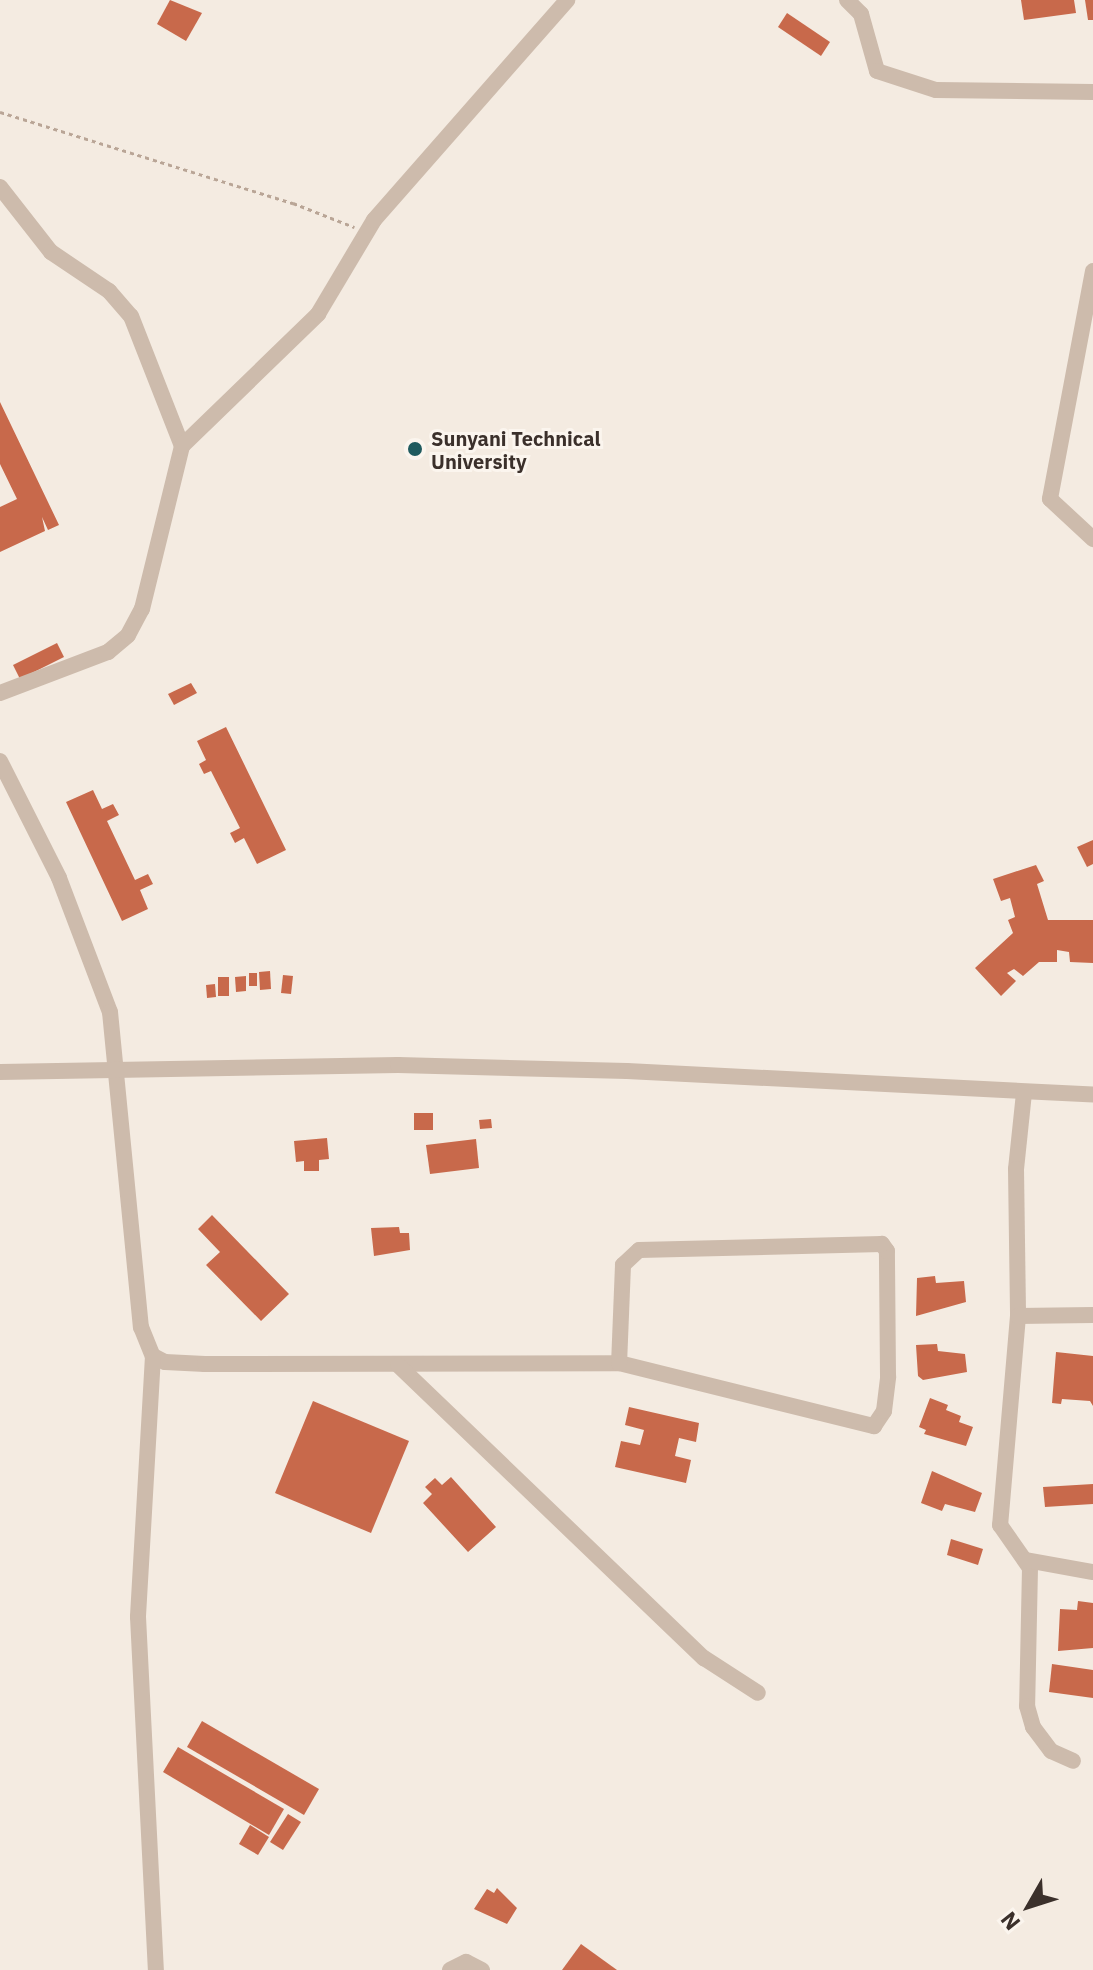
<!DOCTYPE html>
<style>
body{margin:0}
#map{position:relative;width:1093px;height:1970px;overflow:hidden;background:#f4ebe1;font-family:"IBM Plex Sans",sans-serif}
div>[style]{position:absolute}
.building>*{inset:0;background:#c8694b}
.path>*{height:3px;margin-top:-1.5px;transform-origin:0;background:repeating-linear-gradient(90deg,#b9a596 0 4px,transparent 0 8px)}
.minor>*{height:16px;margin:-8px;padding:0 8px;transform-origin:8px;border-radius:8px;background:#cdbbac}
.dots>*{width:22px;height:22px;translate:-50% -50%;box-sizing:border-box;border:4px solid #fbf5ee;border-radius:50%}
span{translate:-50% -50%;white-space:nowrap;text-align:center;line-height:1.15;-webkit-text-stroke:6px #fbf5ee;paint-order:stroke}
.poi-label{font-size:20px;color:#3b302b;font-weight:700}
.left{translate:0 -50%;text-align:left}
.north{position:absolute;left:989px;top:1866px;width:80px;height:80px;-webkit-text-stroke:6px #fbf5ee;paint-order:stroke;rotate:231deg;font-size:22px;font-weight:700;line-height:32px;text-align:center;color:#3b302b}
.north::after{content:'';display:block;margin:auto;width:28px;height:36px;background:#3b302b;clip-path:polygon(50% 0,100% 100%,50% 72%,0 100%)}
</style>
<div id="map">
<div class="building">
<i style="clip-path:polygon(170px 0,202px 13px,186px 41px,157px 24px)"></i>
<i style="clip-path:polygon(1021px 0,1074px 0,1076px 13px,1024px 20px)"></i>
<i style="clip-path:polygon(1085px 0,1093px 0,1093px 20px,1088px 20px)"></i>
<i style="clip-path:polygon(787px 13px,830px 42px,821px 56px,778px 27px)"></i>
<i style="clip-path:polygon(0 402px,59px 525px,48px 530px,42px 517px,45px 531px,0 552px,0 507px,17px 499px,0 464px)"></i>
<i style="clip-path:polygon(57px 643px,64px 657px,20px 679px,13px 665px)"></i>
<i style="clip-path:polygon(191px 683px,197px 693px,174px 705px,168px 694px)"></i>
<i style="clip-path:polygon(226px 727px,286px 850px,257px 864px,244px 838px,235px 843px,230px 833px,240px 828px,211px 771px,204px 774px,199px 764px,206px 760px,197px 741px)"></i>
<i style="clip-path:polygon(93px 790px,102px 809px,113px 804px,119px 815px,107px 821px,135px 880px,148px 874px,153px 884px,140px 890px,148px 909px,122px 921px,66px 802px)"></i>
<i style="clip-path:polygon(1093px 840px,1093px 864px,1087px 867px,1077px 847px)"></i>
<i style="clip-path:polygon(1036px 865px,1044px 881px,1037px 884px,1048px 920px,1093px 920px,1093px 963px,1070px 962px,1069px 952px,1057px 950px,1057px 962px,1039px 962px,1023px 976px,1014px 969px,1007px 973px,1016px 981px,1001px 996px,975px 968px,1013px 933px,1008px 920px,1015px 917px,1010px 898px,1001px 901px,993px 879px)"></i>
<i style="clip-path:polygon(270px 971px,271px 989px,260px 990px,259px 972px)"></i>
<i style="clip-path:polygon(249px 973px,257px 973px,257px 986px,249px 986px)"></i>
<i style="clip-path:polygon(283px 975px,293px 976px,291px 994px,281px 993px)"></i>
<i style="clip-path:polygon(246px 976px,246px 991px,236px 992px,235px 977px)"></i>
<i style="clip-path:polygon(218px 977px,229px 977px,229px 996px,218px 996px)"></i>
<i style="clip-path:polygon(215px 984px,216px 997px,207px 998px,206px 985px)"></i>
<i style="clip-path:polygon(414px 1113px,433px 1113px,433px 1130px,414px 1130px)"></i>
<i style="clip-path:polygon(491px 1119px,492px 1128px,480px 1129px,479px 1120px)"></i>
<i style="clip-path:polygon(327px 1138px,329px 1159px,319px 1160px,319px 1171px,304px 1171px,304px 1161px,296px 1162px,294px 1141px)"></i>
<i style="clip-path:polygon(476px 1139px,479px 1168px,430px 1174px,426px 1145px)"></i>
<i style="clip-path:polygon(212px 1215px,289px 1294px,261px 1321px,206px 1265px,220px 1252px,198px 1229px)"></i>
<i style="clip-path:polygon(399px 1227px,400px 1233px,409px 1233px,410px 1250px,374px 1256px,371px 1228px)"></i>
<i style="clip-path:polygon(935px 1276px,936px 1283px,964px 1281px,966px 1302px,916px 1316px,917px 1278px)"></i>
<i style="clip-path:polygon(937px 1344px,938px 1351px,965px 1354px,967px 1372px,923px 1380px,918px 1376px,916px 1345px)"></i>
<i style="clip-path:polygon(1056px 1352px,1093px 1356px,1093px 1406px,1090px 1401px,1062px 1399px,1061px 1404px,1052px 1403px)"></i>
<i style="clip-path:polygon(930px 1398px,948px 1405px,946px 1410px,961px 1416px,959px 1422px,973px 1427px,966px 1446px,924px 1434px,926px 1430px,919px 1427px)"></i>
<i style="clip-path:polygon(313px 1401px,409px 1441px,371px 1533px,275px 1493px)"></i>
<i style="clip-path:polygon(629px 1407px,699px 1423px,696px 1442px,679px 1438px,675px 1456px,691px 1460px,686px 1483px,615px 1467px,621px 1441px,640px 1445px,644px 1430px,625px 1425px)"></i>
<i style="clip-path:polygon(932px 1471px,982px 1493px,975px 1512px,945px 1504px,942px 1511px,921px 1503px)"></i>
<i style="clip-path:polygon(451px 1477px,496px 1527px,468px 1552px,423px 1503px,432px 1494px,425px 1487px,435px 1478px,442px 1485px)"></i>
<i style="clip-path:polygon(1093px 1484px,1093px 1504px,1045px 1507px,1043px 1487px)"></i>
<i style="clip-path:polygon(951px 1539px,983px 1549px,978px 1565px,947px 1555px)"></i>
<i style="clip-path:polygon(1078px 1601px,1093px 1603px,1093px 1648px,1058px 1651px,1060px 1609px,1077px 1610px)"></i>
<i style="clip-path:polygon(1052px 1664px,1093px 1670px,1093px 1698px,1049px 1692px)"></i>
<i style="clip-path:polygon(202px 1721px,319px 1789px,304px 1815px,187px 1747px)"></i>
<i style="clip-path:polygon(178px 1747px,284px 1809px,269px 1835px,163px 1772px)"></i>
<i style="clip-path:polygon(288px 1814px,301px 1822px,283px 1850px,270px 1842px)"></i>
<i style="clip-path:polygon(250px 1825px,269px 1837px,258px 1855px,239px 1844px)"></i>
<i style="clip-path:polygon(497px 1888px,517px 1908px,507px 1924px,474px 1909px,487px 1889px,494px 1893px)"></i>
<i style="clip-path:polygon(581px 1944px,617px 1970px,562px 1970px)"></i>
</div>
<div class="path">
<i style="left:0;top:112px;width:307px;rotate:17.3deg"></i>
<i style="left:293px;top:203px;width:66px;rotate:21.5deg"></i>
</div>
<div class="minor">
<i style="left:847px;top:0;width:20px;rotate:45deg"></i>
<i style="left:861px;top:14px;width:59px;rotate:74.3deg"></i>
<i style="left:877px;top:71px;width:62px;rotate:17.9deg"></i>
<i style="left:936px;top:90px;width:157px;rotate:0.7deg"></i>
<i style="left:0;top:187px;width:83px;rotate:51.9deg"></i>
<i style="left:51px;top:252px;width:70px;rotate:33.9deg"></i>
<i style="left:109px;top:291px;width:33px;rotate:49deg"></i>
<i style="left:131px;top:316px;width:140px;rotate:68.6deg"></i>
<i style="left:1093px;top:271px;width:232px;rotate:100.7deg"></i>
<i style="left:1050px;top:499px;width:59px;rotate:42.9deg"></i>
<i style="left:0;top:693px;width:116px;rotate:-20.8deg"></i>
<i style="left:108px;top:652px;width:26px;rotate:-40deg"></i>
<i style="left:128px;top:635px;width:30px;rotate:-62deg"></i>
<i style="left:142px;top:609px;width:168px;rotate:-76.2deg"></i>
<i style="left:182px;top:446px;width:190px;rotate:-44.1deg"></i>
<i style="left:318px;top:314px;width:109px;rotate:-59.2deg"></i>
<i style="left:374px;top:220px;width:293px;rotate:-48.7deg"></i>
<i style="left:0;top:761px;width:131px;rotate:63.2deg"></i>
<i style="left:59px;top:878px;width:143px;rotate:69.2deg"></i>
<i style="left:110px;top:1012px;width:317px;rotate:84.4deg"></i>
<i style="left:141px;top:1327px;width:31px;rotate:68deg"></i>
<i style="left:153px;top:1356px;width:13px;rotate:27deg"></i>
<i style="left:165px;top:1362px;width:40px;rotate:2.9deg"></i>
<i style="left:205px;top:1364px;width:414px;rotate:-0.1deg"></i>
<i style="left:619px;top:1363px;width:263px;rotate:13.9deg"></i>
<i style="left:874px;top:1426px;width:18px;rotate:-56deg"></i>
<i style="left:884px;top:1411px;width:35px;rotate:-83deg"></i>
<i style="left:888px;top:1376px;width:125px;rotate:-90.5deg"></i>
<i style="left:887px;top:1251px;width:9px;rotate:-126deg"></i>
<i style="left:882px;top:1244px;width:243px;rotate:178.6deg"></i>
<i style="left:639px;top:1250px;width:22px;rotate:137deg"></i>
<i style="left:623px;top:1265px;width:98px;rotate:92.3deg"></i>
<i style="left:0;top:1072px;width:398px;rotate:-1deg"></i>
<i style="left:398px;top:1065px;width:229px;rotate:1.5deg"></i>
<i style="left:627px;top:1071px;width:467px;rotate:2.9deg"></i>
<i style="left:1024px;top:1093px;width:76px;rotate:96deg"></i>
<i style="left:1016px;top:1169px;width:147px;rotate:89.2deg"></i>
<i style="left:1018px;top:1316px;width:210px;rotate:94.9deg"></i>
<i style="left:1000px;top:1525px;width:52px;rotate:55.1deg"></i>
<i style="left:1030px;top:1568px;width:138px;rotate:91.2deg"></i>
<i style="left:1027px;top:1706px;width:22px;rotate:74deg"></i>
<i style="left:1033px;top:1727px;width:30px;rotate:53deg"></i>
<i style="left:1051px;top:1751px;width:24px;rotate:24deg"></i>
<i style="left:1018px;top:1316px;width:75px;rotate:-0.8deg"></i>
<i style="left:153px;top:1356px;width:261px;rotate:93.3deg"></i>
<i style="left:138px;top:1617px;width:353px;rotate:87.1deg"></i>
<i style="left:398px;top:1365px;width:424px;rotate:43.8deg"></i>
<i style="left:704px;top:1658px;width:64px;rotate:32.9deg"></i>
<i style="left:1026px;top:1560px;width:68px;rotate:10.2deg"></i>
<i style="left:450px;top:1970px;width:18px;rotate:-27deg"></i>
<i style="left:466px;top:1962px;width:18px;rotate:27deg"></i>
</div>
<div class="dots">
<i style="left:415px;top:449px;background:#1f5a5e"></i>
</div>
<div class="poi-label">
<span class="left" style="left:431px;top:450px">Sunyani Technical<br>University</span>
</div>
<div class="north">N</div>
</div>
